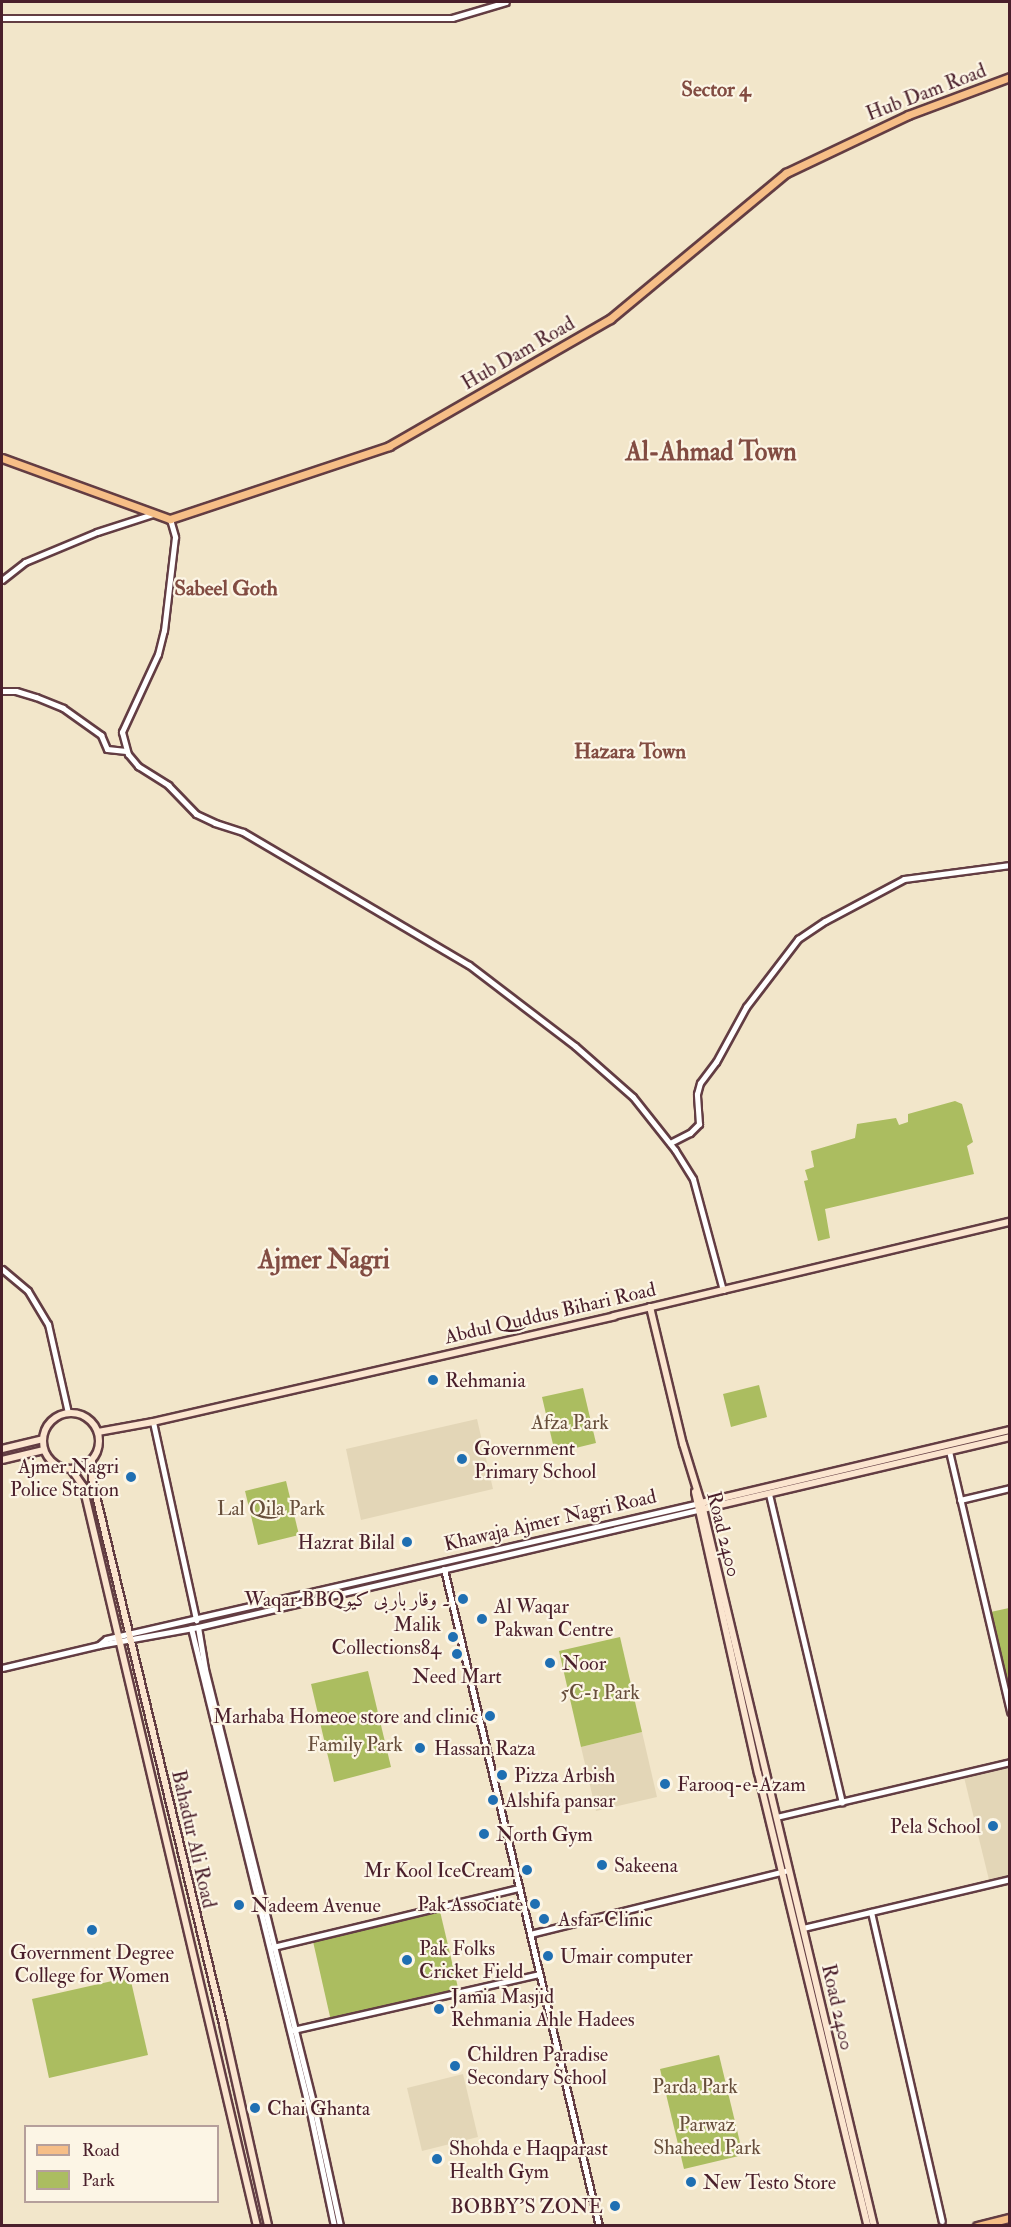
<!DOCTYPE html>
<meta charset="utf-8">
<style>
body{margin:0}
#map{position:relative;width:1011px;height:2227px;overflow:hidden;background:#f2e6ca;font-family:"IM FELL Double Pica",Amiri,serif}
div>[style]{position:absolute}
.built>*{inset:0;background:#e3d6b7}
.green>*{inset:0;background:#abbd60}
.roads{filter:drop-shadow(2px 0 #633d43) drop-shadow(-2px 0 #633d43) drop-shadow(0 2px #633d43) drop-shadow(0 -2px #633d43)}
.tertiary>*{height:5px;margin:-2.5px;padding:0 2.5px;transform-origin:2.5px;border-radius:2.5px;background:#fff}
.secondary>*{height:6px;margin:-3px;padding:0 3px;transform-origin:3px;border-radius:3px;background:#fbe5cf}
.secondary>.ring{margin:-3px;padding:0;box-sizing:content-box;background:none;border:6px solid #fbe5cf;border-radius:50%}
.primary>*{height:7px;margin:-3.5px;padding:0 3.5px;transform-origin:3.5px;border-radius:3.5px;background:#f6be87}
.dots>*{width:16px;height:16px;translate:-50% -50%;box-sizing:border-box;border:3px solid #fcf5e5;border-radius:50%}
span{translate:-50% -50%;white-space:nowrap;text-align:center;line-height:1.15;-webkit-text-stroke:4.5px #fcf5e5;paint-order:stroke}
.street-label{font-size:20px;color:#4a1f2b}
.poi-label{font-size:20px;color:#4a1f2b}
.left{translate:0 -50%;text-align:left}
.right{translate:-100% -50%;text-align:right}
.park-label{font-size:20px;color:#674e3b}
.neighbourhood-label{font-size:21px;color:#824c42;font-weight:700}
.district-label{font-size:26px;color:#824c42;font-weight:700}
.frame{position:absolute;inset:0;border:3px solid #4a1f2b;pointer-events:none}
.legend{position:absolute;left:24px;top:2125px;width:195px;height:78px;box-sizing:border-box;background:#fcf5e5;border:2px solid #b59f9b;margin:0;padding:8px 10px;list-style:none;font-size:18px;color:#4a1f2b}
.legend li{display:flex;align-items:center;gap:12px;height:30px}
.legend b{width:30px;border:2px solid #b59f9b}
</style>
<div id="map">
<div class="built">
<i style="clip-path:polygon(477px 1419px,493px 1489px,361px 1520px,346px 1449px)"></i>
<i style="clip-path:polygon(642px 1732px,657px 1797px,596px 1811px,581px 1747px)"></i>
<i style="clip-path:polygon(1009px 1762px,1009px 1879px,990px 1884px,963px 1773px)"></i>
<i style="clip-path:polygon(463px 2074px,478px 2137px,422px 2151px,407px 2088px)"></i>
</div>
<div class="green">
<i style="clip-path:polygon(955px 1101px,962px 1104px,973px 1142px,967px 1146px,974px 1174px,825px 1209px,830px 1238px,818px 1241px,804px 1181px,808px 1180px,805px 1170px,814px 1167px,811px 1151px,855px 1138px,857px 1124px,896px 1118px,899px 1125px,908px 1122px,908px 1114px)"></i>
<i style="clip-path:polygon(759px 1385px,767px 1417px,731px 1427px,723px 1394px)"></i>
<i style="clip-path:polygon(583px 1388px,596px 1443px,555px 1453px,542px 1397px)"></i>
<i style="clip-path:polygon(286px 1481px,299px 1535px,258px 1545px,245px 1491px)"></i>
<i style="clip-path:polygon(1009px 1608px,1009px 1698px,1006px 1699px,986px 1613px)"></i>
<i style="clip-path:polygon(620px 1637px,642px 1732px,581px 1747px,559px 1651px)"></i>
<i style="clip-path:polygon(368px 1671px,391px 1767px,334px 1782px,311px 1684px)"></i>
<i style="clip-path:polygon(439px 1907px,459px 1992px,331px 2021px,312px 1937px)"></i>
<i style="clip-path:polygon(130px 1977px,148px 2055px,49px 2078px,32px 1999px)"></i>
<i style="clip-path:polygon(719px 2055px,743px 2155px,684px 2169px,660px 2069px)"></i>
</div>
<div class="roads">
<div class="tertiary">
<i style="left:2px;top:18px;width:450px"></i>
<i style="left:452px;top:18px;width:56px;rotate:-16.5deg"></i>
<i style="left:170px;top:519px;width:19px;rotate:74deg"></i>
<i style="left:175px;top:537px;width:94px;rotate:96.7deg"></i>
<i style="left:164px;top:630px;width:25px;rotate:104deg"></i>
<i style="left:158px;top:654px;width:86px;rotate:114.8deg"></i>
<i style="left:122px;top:732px;width:23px;rotate:75deg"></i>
<i style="left:128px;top:754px;width:16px;rotate:50deg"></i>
<i style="left:138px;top:766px;width:36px;rotate:32deg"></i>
<i style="left:168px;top:785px;width:40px;rotate:46deg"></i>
<i style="left:196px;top:814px;width:21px;rotate:25deg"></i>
<i style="left:215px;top:823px;width:29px;rotate:18deg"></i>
<i style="left:243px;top:832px;width:262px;rotate:30.5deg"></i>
<i style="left:469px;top:965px;width:133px;rotate:37.4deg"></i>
<i style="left:575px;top:1046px;width:77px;rotate:41.3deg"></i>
<i style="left:633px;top:1097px;width:68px;rotate:51.6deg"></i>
<i style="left:675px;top:1150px;width:34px;rotate:58deg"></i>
<i style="left:693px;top:1179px;width:115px;rotate:74.9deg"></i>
<i style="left:2px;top:580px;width:29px;rotate:-38deg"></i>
<i style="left:25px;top:562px;width:78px;rotate:-22.6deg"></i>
<i style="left:97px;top:532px;width:59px;rotate:-17.8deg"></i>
<i style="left:2px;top:691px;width:14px"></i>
<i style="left:16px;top:691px;width:21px;rotate:17deg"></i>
<i style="left:36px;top:697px;width:29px;rotate:22deg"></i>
<i style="left:63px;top:708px;width:47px;rotate:35.4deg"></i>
<i style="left:101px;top:735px;width:15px;rotate:67deg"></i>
<i style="left:107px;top:749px;width:19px;rotate:6deg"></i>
<i style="left:670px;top:1143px;width:22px;rotate:-27deg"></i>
<i style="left:690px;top:1133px;width:13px;rotate:-45deg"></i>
<i style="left:699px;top:1124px;width:30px;rotate:-94deg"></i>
<i style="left:697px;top:1094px;width:11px;rotate:-75deg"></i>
<i style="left:700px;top:1083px;width:26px;rotate:-53deg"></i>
<i style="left:716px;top:1062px;width:63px;rotate:-61.4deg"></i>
<i style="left:746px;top:1007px;width:86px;rotate:-52.6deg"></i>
<i style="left:798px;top:939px;width:32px;rotate:-34deg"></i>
<i style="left:825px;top:921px;width:89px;rotate:-28deg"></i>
<i style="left:904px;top:879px;width:107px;rotate:-7.5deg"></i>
<i style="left:2px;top:1269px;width:34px;rotate:40deg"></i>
<i style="left:28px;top:1291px;width:39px;rotate:59deg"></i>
<i style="left:48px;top:1324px;width:91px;rotate:77.3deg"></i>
<i style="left:153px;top:1422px;width:203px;rotate:77.7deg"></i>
<i style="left:949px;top:1451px;width:268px;rotate:76.8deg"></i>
<i style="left:769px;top:1494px;width:317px;rotate:76.7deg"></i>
<i style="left:960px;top:1500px;width:51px;rotate:-13.5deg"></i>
<i style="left:444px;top:1569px;width:675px;rotate:76.73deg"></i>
<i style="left:198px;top:1627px;width:43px;rotate:80.5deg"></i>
<i style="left:205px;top:1669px;width:455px;rotate:76deg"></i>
<i style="left:315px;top:2111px;width:118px;rotate:77.7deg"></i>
<i style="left:191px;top:1628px;width:498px;rotate:76.2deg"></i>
<i style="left:310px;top:2112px;width:116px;rotate:78.1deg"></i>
<i style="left:99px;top:1645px;width:101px;rotate:-10.3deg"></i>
<i style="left:198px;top:1627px;width:518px;rotate:-13.18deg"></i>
<i style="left:2px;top:1668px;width:100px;rotate:-13.3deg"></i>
<i style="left:99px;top:1645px;width:9px;rotate:-41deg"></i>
<i style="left:106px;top:1639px;width:609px;rotate:-12.9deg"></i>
<i style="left:776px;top:1817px;width:240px;rotate:-13.2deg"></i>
<i style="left:871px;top:1912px;width:317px;rotate:77.1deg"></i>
<i style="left:803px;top:1928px;width:213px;rotate:-13.3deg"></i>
<i style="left:530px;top:1934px;width:263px;rotate:-13.9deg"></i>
<i style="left:273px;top:1947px;width:253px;rotate:-13.5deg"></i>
<i style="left:293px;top:2030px;width:252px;rotate:-12.8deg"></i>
</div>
<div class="secondary">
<i style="left:650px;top:1307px;width:141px;rotate:76.5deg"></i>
<i style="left:683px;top:1444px;width:68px;rotate:72.9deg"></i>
<i style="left:703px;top:1509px;width:737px;rotate:76.59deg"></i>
<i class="ring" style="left:43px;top:1413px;width:50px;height:50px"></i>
<i style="left:98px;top:1432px;width:56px;rotate:-10.3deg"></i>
<i style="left:153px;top:1422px;width:473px;rotate:-12.9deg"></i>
<i style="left:614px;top:1316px;width:407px;rotate:-13.4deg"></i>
<i style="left:2px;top:1449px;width:42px;rotate:-13.7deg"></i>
<i style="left:2px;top:1460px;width:43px;rotate:-13.4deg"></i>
<i style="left:92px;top:1460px;width:19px;rotate:90deg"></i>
<i style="left:92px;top:1479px;width:561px;rotate:76.48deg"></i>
<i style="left:223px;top:2024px;width:207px;rotate:77.4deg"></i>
<i style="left:71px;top:1469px;width:21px;rotate:55deg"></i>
<i style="left:83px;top:1486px;width:760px;rotate:76.77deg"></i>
<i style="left:695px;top:1492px;width:288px;rotate:77.4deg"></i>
<i style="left:758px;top:1773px;width:466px;rotate:76.4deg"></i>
<i style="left:701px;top:1503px;width:318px;rotate:-13.3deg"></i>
<i style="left:703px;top:1509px;width:315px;rotate:-13.2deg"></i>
</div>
<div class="primary">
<i style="left:2px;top:458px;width:179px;rotate:20deg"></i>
<i style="left:170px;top:519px;width:231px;rotate:-18.4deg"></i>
<i style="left:389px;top:446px;width:255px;rotate:-29.9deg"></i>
<i style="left:610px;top:319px;width:229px;rotate:-39.7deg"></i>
<i style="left:786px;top:173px;width:135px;rotate:-25.4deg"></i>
<i style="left:908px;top:115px;width:109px;rotate:-20.4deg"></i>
<i style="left:977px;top:2226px;width:34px;rotate:-14deg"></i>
</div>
</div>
<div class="dots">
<i style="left:433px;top:1380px;background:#1f6fb2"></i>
<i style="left:462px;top:1459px;background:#1f6fb2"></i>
<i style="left:131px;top:1477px;background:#1f6fb2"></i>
<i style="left:407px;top:1542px;background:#1f6fb2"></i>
<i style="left:463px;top:1599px;background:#1f6fb2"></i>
<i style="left:482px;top:1619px;background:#1f6fb2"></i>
<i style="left:453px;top:1637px;background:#1f6fb2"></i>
<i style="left:457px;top:1654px;background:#1f6fb2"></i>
<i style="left:550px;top:1663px;background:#1f6fb2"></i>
<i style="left:490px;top:1716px;background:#1f6fb2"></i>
<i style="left:420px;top:1748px;background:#1f6fb2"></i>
<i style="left:502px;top:1775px;background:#1f6fb2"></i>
<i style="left:665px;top:1784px;background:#1f6fb2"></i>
<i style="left:493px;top:1800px;background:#1f6fb2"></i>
<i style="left:993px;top:1826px;background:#1f6fb2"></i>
<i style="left:484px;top:1834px;background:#1f6fb2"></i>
<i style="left:602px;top:1865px;background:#1f6fb2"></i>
<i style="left:527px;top:1870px;background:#1f6fb2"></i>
<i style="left:535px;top:1904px;background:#1f6fb2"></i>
<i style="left:239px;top:1905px;background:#1f6fb2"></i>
<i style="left:544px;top:1919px;background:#1f6fb2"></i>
<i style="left:92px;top:1930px;background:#1f6fb2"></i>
<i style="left:548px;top:1956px;background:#1f6fb2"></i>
<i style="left:407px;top:1960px;background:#1f6fb2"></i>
<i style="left:439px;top:2009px;background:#1f6fb2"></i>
<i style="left:455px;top:2066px;background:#1f6fb2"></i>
<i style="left:255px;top:2108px;background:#1f6fb2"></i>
<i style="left:437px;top:2159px;background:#1f6fb2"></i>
<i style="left:691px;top:2182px;background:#1f6fb2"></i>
<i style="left:615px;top:2206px;background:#1f6fb2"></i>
</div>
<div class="street-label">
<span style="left:926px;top:92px;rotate:-21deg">Hub Dam Road</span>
<span style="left:518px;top:353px;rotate:-30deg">Hub Dam Road</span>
<span style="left:550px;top:1313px;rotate:-13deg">Abdul Quddus Bihari Road</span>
<span style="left:550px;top:1520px;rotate:-13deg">Khawaja Ajmer Nagri Road</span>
<span style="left:724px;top:1534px;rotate:76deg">Road 2400</span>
<span style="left:194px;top:1839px;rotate:77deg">Bahadur Ali Road</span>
<span style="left:838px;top:2007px;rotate:77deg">Road 2400</span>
</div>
<div class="poi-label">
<span class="left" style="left:445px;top:1380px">Rehmania</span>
<span class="left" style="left:474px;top:1460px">Government<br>Primary School</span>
<span class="right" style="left:119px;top:1478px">Ajmer Nagri<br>Police Station</span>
<span class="right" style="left:395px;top:1542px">Hazrat Bilal</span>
<span class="right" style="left:451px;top:1599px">Waqar BBQ۔ وقار باربی کیو</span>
<span class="left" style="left:494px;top:1618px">Al Waqar<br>Pakwan Centre</span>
<span class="right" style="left:441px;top:1636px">Malik<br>Collections84</span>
<span class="left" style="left:562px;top:1663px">Noor</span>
<span style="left:457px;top:1676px">Need Mart</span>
<span class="right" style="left:478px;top:1716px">Marhaba Homeoe store and clinic</span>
<span class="left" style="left:434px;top:1748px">Hassan Raza</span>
<span class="left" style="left:514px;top:1775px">Pizza Arbish</span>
<span class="left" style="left:677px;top:1784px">Farooq-e-Azam</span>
<span class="left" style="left:505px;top:1800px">Alshifa pansar</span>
<span class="right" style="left:981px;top:1826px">Pela School</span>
<span class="left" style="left:496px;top:1834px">North Gym</span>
<span class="left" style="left:614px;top:1865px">Sakeena</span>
<span class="right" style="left:515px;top:1870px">Mr Kool IceCream</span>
<span class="right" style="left:523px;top:1904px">Pak Associate</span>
<span class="left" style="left:251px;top:1905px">Nadeem Avenue</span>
<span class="left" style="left:558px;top:1919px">Asfar Clinic</span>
<span class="left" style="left:419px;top:1960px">Pak Folks<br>Cricket Field</span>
<span style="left:92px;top:1964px">Government Degree<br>College for Women</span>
<span class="left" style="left:560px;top:1956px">Umair computer</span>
<span class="left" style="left:451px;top:2008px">Jamia Masjid<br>Rehmania Ahle Hadees</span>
<span class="left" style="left:467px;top:2066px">Children Paradise<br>Secondary School</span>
<span class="left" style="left:267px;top:2108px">Chai Ghanta</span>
<span class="left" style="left:449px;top:2160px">Shohda e Haqparast<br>Health Gym</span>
<span class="left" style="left:703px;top:2182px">New Testo Store</span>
<span class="right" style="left:603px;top:2206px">BOBBY'S ZONE</span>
</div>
<div class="park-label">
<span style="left:570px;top:1422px">Afza Park</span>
<span style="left:271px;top:1508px">Lal Qila Park</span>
<span style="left:600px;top:1692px">5C-1 Park</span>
<span style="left:355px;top:1744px">Family Park</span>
<span style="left:695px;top:2086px">Parda Park</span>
<span style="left:707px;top:2136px">Parwaz<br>Shaheed Park</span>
</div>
<div class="neighbourhood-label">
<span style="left:716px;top:90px">Sector 4</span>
<span style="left:226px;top:589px">Sabeel Goth</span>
<span style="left:630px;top:752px">Hazara Town</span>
</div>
<div class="district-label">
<span style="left:711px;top:453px">Al-Ahmad Town</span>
<span style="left:324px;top:1261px">Ajmer Nagri</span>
</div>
<div class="frame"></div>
<ul class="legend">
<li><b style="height:8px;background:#f6be87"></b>Road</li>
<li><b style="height:16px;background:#abbd60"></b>Park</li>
</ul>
</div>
